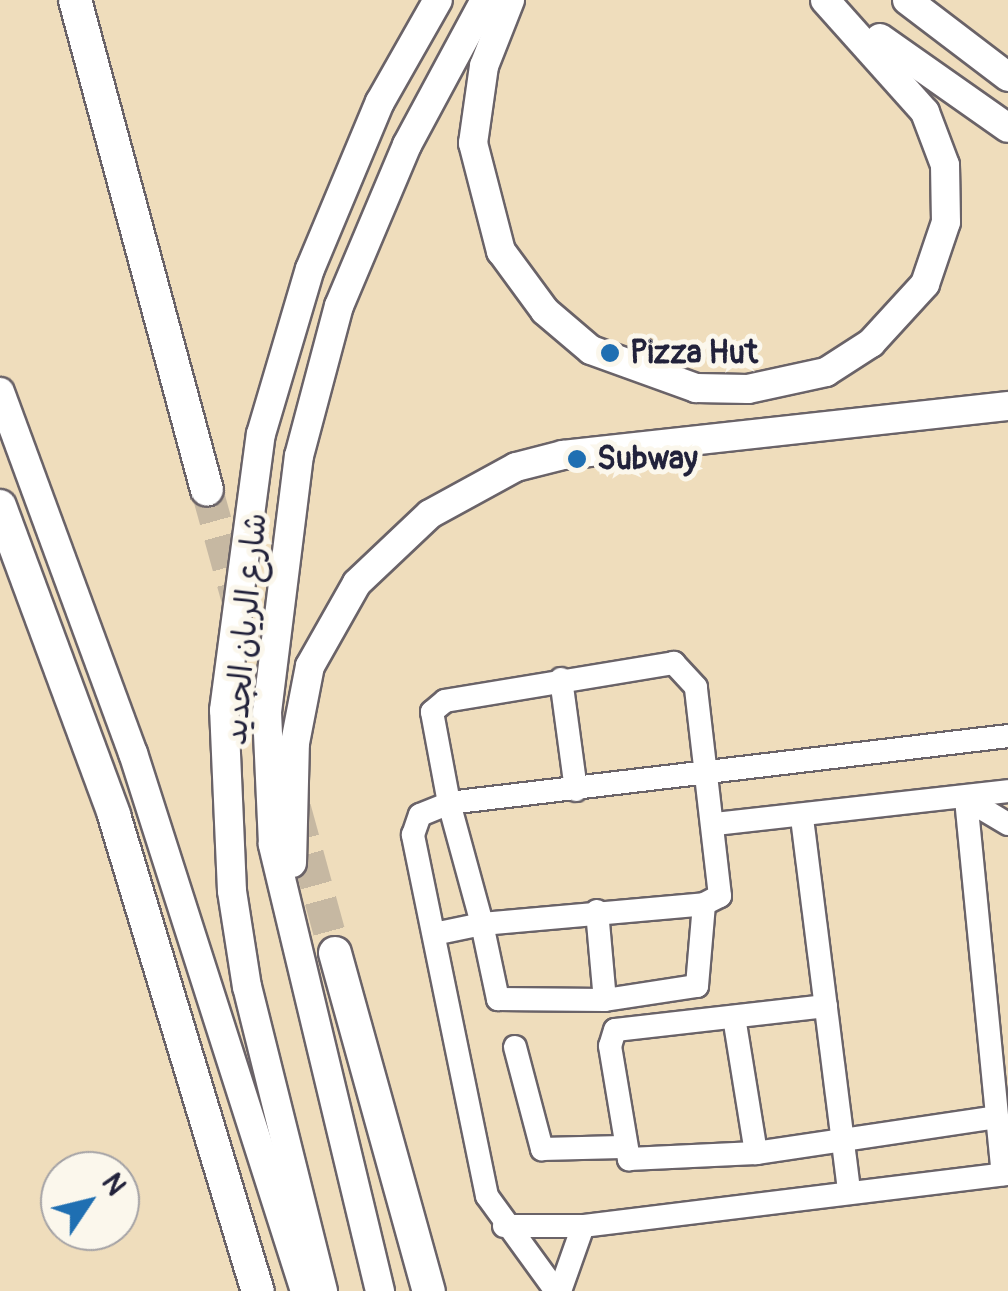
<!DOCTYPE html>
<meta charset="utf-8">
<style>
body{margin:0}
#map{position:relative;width:1008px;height:1291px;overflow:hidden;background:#efddbc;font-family:Pangolin,"Playpen Sans Arabic",sans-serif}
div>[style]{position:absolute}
.highway-tunnel>*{height:32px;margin-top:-16px;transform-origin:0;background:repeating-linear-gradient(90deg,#c6b8a2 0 32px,transparent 0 48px)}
.roads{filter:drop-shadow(2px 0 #6a6368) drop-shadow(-2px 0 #6a6368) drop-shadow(0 2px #6a6368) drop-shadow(0 -2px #6a6368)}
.minor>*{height:22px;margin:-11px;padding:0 11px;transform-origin:11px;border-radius:11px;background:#fff}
.major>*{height:28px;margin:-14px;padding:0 14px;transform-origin:14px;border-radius:14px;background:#fff}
.highway>*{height:32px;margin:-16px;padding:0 16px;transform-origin:16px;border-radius:16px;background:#fff}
.dots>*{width:28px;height:28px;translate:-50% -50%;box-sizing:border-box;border:5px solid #fbf7ec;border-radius:50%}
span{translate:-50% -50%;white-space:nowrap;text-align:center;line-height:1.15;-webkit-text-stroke:10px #fbf7ec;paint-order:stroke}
.poi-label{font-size:32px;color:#22223b;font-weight:700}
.left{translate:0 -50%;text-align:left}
.street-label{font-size:32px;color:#22223b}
.north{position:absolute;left:40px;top:1151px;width:100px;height:100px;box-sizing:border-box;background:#fbf7ec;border:2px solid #a4a2a5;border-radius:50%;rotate:55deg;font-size:28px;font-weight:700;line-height:40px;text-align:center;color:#22223b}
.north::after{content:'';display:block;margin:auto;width:35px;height:45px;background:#1f6fb2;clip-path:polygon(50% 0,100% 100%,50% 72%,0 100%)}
</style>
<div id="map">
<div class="highway-tunnel">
<i style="left:207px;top:490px;width:236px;rotate:74.5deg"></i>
<i style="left:295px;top:808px;width:150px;rotate:74.6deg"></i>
</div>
<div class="roads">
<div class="minor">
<i style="left:561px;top:679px;width:112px;rotate:82.3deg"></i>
<i style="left:966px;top:799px;width:377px;rotate:84.4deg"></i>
<i style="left:966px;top:799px;width:49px;rotate:30.8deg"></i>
<i style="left:802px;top:818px;width:376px;rotate:82.8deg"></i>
<i style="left:715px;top:824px;width:295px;rotate:-6.4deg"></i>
<i style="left:597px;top:911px;width:89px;rotate:84.9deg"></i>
<i style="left:605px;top:1000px;width:93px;rotate:-8.7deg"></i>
<i style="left:697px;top:986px;width:82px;rotate:-85.1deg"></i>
<i style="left:434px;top:934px;width:49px;rotate:-11.8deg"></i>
<i style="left:482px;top:924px;width:223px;rotate:-5.1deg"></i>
<i style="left:704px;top:904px;width:18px;rotate:-27deg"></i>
<i style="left:720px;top:896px;width:210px;rotate:-96.6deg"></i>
<i style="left:696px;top:687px;width:33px;rotate:-133deg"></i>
<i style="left:674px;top:663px;width:232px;rotate:170.6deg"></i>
<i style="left:445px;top:701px;width:17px;rotate:140deg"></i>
<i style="left:432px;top:712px;width:93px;rotate:79.4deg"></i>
<i style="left:449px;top:803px;width:125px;rotate:74.7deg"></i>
<i style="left:482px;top:924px;width:77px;rotate:78deg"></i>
<i style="left:498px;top:999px;width:107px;rotate:0.5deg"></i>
<i style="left:826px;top:1006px;width:212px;rotate:173.5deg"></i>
<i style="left:615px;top:1030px;width:17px;rotate:107deg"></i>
<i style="left:610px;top:1046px;width:115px;rotate:80.5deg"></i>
<i style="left:629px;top:1159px;width:127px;rotate:-2.7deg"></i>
<i style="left:756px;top:1153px;width:243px;rotate:-8.5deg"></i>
<i style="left:734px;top:1017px;width:138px;rotate:80.8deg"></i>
<i style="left:515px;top:1047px;width:106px;rotate:75.2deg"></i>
<i style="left:542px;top:1149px;width:80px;rotate:-1.4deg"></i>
<i style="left:504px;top:1226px;width:79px"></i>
<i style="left:583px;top:1226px;width:428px;rotate:-7deg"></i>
<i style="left:556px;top:1291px;width:117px;rotate:-126deg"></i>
<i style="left:487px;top:1196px;width:369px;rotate:-101.6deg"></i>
<i style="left:413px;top:835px;width:21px;rotate:-71deg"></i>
<i style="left:420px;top:815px;width:31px;rotate:-22deg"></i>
<i style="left:449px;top:803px;width:563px;rotate:-6.83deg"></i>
<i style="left:560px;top:1291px;width:69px;rotate:-70.5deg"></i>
</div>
<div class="major">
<i style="left:510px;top:0;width:71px;rotate:111.5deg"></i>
<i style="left:484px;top:66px;width:78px;rotate:98.1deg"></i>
<i style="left:473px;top:143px;width:112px;rotate:75.5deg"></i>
<i style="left:501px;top:251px;width:74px;rotate:53.7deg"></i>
<i style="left:545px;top:311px;width:60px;rotate:40.3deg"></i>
<i style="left:591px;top:350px;width:112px;rotate:19.9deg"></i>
<i style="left:696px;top:388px;width:52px;rotate:1.1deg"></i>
<i style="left:748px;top:389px;width:80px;rotate:-12.3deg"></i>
<i style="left:826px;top:372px;width:54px;rotate:-32.8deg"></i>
<i style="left:871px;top:343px;width:80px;rotate:-47.5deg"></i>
<i style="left:925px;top:284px;width:65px;rotate:-71.3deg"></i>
<i style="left:946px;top:222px;width:57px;rotate:-91deg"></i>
<i style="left:945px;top:165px;width:57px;rotate:-110.7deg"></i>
<i style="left:925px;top:112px;width:150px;rotate:-131.8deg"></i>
<i style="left:907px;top:0;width:127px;rotate:37.3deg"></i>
<i style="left:880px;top:38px;width:156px;rotate:35.1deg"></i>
<i style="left:0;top:392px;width:385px;rotate:69.8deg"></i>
<i style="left:133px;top:753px;width:565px;rotate:72.27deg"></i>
<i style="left:292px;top:863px;width:120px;rotate:-88.6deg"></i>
<i style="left:295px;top:743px;width:78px;rotate:-79deg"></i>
<i style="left:310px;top:666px;width:95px;rotate:-60.5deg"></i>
<i style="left:357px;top:583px;width:100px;rotate:-43.4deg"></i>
<i style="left:430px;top:514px;width:98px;rotate:-28.7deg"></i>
<i style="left:516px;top:467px;width:49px;rotate:-14.3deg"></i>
<i style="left:563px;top:455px;width:448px;rotate:-6.3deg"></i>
<i style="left:323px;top:1291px;width:313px;rotate:-104deg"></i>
<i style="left:247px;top:987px;width:97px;rotate:-98.9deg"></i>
<i style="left:232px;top:891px;width:181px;rotate:-92.5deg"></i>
<i style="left:224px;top:710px;width:278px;rotate:-82.4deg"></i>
<i style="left:261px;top:434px;width:172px;rotate:-73.5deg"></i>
<i style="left:310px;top:269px;width:181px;rotate:-67.3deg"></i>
<i style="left:380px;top:102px;width:117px;rotate:-60.4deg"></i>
<i style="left:380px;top:1291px;width:460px;rotate:-103.5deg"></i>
<i style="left:273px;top:844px;width:132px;rotate:-92.6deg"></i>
<i style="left:267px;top:712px;width:258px;rotate:-82.9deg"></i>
<i style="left:299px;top:456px;width:155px;rotate:-75.1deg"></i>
<i style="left:339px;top:306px;width:175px;rotate:-67.1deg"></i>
<i style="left:407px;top:145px;width:165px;rotate:-61.7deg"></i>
</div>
<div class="highway">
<i style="left:75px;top:0;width:507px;rotate:74.92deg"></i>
<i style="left:0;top:506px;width:329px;rotate:69.7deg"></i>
<i style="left:114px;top:815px;width:497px;rotate:73.2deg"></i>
<i style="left:335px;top:953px;width:351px;rotate:74.5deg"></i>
</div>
</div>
<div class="dots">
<i style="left:610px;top:353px;background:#1f6fb2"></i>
<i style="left:577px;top:459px;background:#1f6fb2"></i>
</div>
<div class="poi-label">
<span class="left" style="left:630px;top:353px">Pizza Hut</span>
<span class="left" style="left:597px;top:459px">Subway</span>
</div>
<div class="street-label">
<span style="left:246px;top:629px;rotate:-85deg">شارع الريان الجديد</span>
</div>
<div class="north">N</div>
</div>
